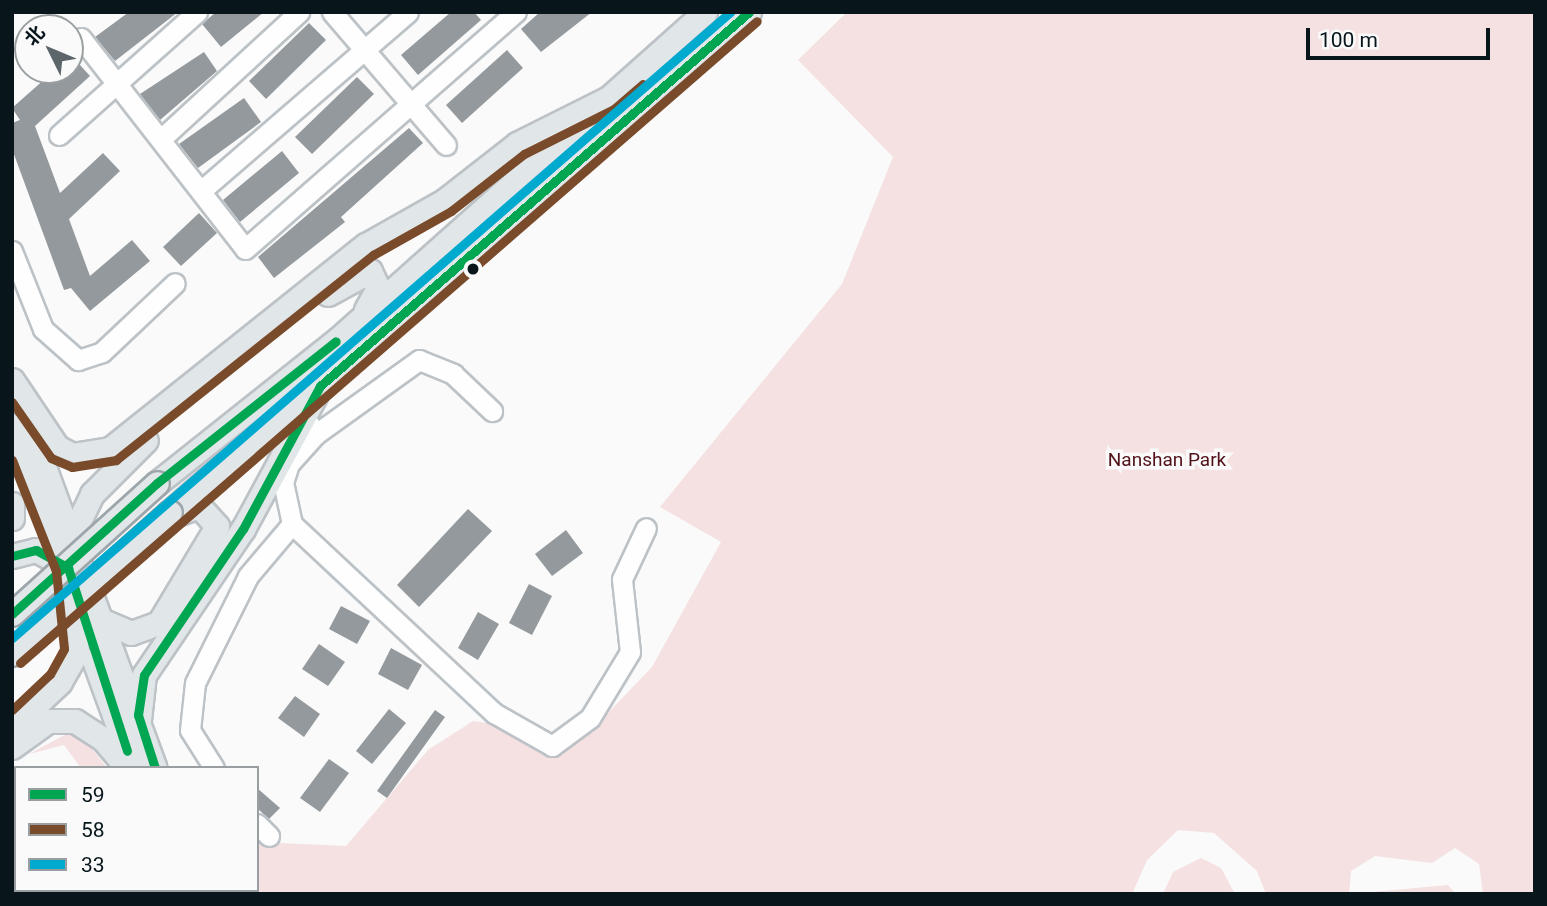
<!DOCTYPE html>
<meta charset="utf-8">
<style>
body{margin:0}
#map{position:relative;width:1547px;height:906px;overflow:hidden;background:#fafafa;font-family:Roboto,"Noto Sans SC",sans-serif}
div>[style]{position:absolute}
.green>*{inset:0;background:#f5e1e1}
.building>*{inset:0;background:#93999c}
.roads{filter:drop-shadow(2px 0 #bcc2c6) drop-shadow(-2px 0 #bcc2c6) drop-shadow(0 2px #bcc2c6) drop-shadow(0 -2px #bcc2c6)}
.minor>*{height:19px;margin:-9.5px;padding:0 9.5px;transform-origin:9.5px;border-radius:9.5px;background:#fefefe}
.major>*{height:23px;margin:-11.5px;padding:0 11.5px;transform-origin:11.5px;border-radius:11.5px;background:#e1e6e9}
.bridges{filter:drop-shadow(2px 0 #9ca6ab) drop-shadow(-2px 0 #9ca6ab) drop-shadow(0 2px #9ca6ab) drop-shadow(0 -2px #9ca6ab)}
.major-bridge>*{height:23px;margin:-11.5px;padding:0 11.5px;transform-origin:11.5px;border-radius:11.5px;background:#e1e6e9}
.bus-1>*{height:9px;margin:-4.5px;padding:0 4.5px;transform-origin:4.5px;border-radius:4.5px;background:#00a651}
.bus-2>*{height:9px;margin:-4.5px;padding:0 4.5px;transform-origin:4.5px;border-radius:4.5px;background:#7a4b2a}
.bus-3>*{height:9px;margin:-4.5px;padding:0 4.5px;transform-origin:4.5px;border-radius:4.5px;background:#00a9ce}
.dots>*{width:19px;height:19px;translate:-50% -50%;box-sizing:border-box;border:4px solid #fafafa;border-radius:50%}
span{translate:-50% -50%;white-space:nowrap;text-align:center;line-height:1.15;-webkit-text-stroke:7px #fafafa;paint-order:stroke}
.park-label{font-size:19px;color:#511119}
.frame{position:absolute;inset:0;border:14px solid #08161c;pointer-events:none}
.legend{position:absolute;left:14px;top:766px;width:245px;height:126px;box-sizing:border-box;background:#fafafa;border:2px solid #999fa1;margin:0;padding:9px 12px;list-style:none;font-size:21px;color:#08161c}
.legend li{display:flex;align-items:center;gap:14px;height:35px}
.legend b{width:35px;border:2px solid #999fa1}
.north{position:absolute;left:14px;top:14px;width:70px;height:70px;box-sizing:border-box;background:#fafafa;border:2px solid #999fa1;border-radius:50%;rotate:313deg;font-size:19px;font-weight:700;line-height:28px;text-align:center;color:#08161c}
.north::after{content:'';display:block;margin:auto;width:24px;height:32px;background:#5d666a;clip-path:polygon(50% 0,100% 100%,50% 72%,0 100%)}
.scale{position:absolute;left:1306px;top:28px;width:184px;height:32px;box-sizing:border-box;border:4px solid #08161c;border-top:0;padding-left:9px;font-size:21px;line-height:24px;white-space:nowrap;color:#08161c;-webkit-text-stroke:5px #fafafa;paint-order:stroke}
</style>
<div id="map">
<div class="green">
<i style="clip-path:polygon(847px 12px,1535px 12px,1535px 894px,1483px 894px,1479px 864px,1455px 848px,1432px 863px,1375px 856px,1351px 871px,1349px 894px,1266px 894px,1257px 871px,1214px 833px,1178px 830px,1147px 860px,1132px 894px,238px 894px,257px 890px,257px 842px,346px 846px,428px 750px,473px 721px,585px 737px,652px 667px,721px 542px,660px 507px,842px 284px,893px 157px,798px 60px)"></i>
<i style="clip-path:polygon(68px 733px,89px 745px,107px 768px,81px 768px,64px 745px,29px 754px)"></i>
<i style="clip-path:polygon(1201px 858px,1221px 868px,1235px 894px,1163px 894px,1173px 872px)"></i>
<i style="clip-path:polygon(1448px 885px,1456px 894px,1372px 894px,1372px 892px)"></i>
</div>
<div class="building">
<i style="clip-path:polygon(129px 12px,178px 12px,115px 61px,95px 37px)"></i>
<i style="clip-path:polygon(216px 12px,264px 12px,221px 47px,202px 24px)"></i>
<i style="clip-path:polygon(451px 12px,474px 12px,481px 20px,418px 75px,401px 55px)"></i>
<i style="clip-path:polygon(540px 12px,592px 12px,541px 52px,521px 29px)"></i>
<i style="clip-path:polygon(309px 23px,326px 40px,266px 99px,249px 81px)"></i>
<i style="clip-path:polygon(507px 50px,523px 68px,462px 123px,446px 105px)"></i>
<i style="clip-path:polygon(204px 52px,217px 71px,160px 120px,140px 94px)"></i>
<i style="clip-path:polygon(70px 54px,90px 76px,35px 126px,60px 193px,103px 153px,120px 171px,69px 219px,90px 276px,132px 240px,150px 261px,90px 311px,71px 288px,64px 290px,12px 149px,12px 123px,20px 120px,12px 108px,55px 70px,70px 70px)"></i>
<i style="clip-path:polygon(357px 77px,374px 94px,312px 154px,295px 137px)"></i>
<i style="clip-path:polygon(244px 98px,261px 122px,198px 168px,179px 144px)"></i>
<i style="clip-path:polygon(409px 128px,423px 143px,341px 217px,345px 222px,274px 278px,258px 257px)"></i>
<i style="clip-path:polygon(282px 151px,299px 173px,240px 222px,223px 200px)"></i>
<i style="clip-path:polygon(199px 213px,217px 233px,181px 266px,163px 247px)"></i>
<i style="clip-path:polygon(468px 509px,492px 531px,419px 607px,397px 585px)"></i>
<i style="clip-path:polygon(566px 530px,583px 553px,552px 576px,535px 554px)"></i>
<i style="clip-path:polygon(529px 584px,552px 596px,532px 635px,509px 623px)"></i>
<i style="clip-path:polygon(341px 606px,370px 621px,357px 644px,329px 629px)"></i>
<i style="clip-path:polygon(478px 612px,499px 624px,478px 660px,458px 648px)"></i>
<i style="clip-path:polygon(319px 644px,345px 662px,328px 686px,302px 669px)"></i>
<i style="clip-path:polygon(391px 648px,422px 665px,408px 690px,378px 674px)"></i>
<i style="clip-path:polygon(295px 696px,320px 714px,304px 737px,278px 718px)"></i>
<i style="clip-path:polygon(389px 709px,406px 723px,372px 764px,356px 751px)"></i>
<i style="clip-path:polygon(435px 710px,445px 717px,387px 798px,377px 791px)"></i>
<i style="clip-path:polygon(329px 759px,349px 773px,320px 812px,300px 798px)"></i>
<i style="clip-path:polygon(257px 788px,280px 808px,269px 819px,257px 808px)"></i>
</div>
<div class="roads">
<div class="minor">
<i style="left:332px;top:12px;width:175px;rotate:49.4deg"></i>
<i style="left:81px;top:38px;width:267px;rotate:52.1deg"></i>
<i style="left:245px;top:249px;width:360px;rotate:-41.2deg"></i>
<i style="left:59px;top:135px;width:185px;rotate:-41.7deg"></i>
<i style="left:161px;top:139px;width:188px;rotate:-42.6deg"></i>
<i style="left:202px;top:190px;width:272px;rotate:-40.8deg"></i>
<i style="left:12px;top:251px;width:84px;rotate:68.3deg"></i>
<i style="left:43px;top:329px;width:47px;rotate:41.5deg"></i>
<i style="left:78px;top:360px;width:25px;rotate:-18deg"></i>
<i style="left:102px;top:352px;width:100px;rotate:-43.4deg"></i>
<i style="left:305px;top:418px;width:19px;rotate:55deg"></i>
<i style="left:316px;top:434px;width:40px;rotate:132deg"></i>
<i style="left:289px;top:464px;width:19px;rotate:108deg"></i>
<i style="left:283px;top:482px;width:43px;rotate:77.9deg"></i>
<i style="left:292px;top:524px;width:277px;rotate:43.1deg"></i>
<i style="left:494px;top:713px;width:67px;rotate:29.6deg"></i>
<i style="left:552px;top:746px;width:47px;rotate:-36.4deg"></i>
<i style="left:590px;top:718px;width:77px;rotate:-58.8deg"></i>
<i style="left:630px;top:652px;width:73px;rotate:-96.3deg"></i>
<i style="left:622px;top:579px;width:56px;rotate:-64.8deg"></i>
<i style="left:316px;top:434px;width:127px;rotate:-35.7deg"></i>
<i style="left:419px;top:360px;width:37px;rotate:22deg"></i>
<i style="left:453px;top:374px;width:54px;rotate:43.5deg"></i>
<i style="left:214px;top:768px;width:45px;rotate:-122.3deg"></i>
<i style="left:190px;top:730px;width:47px;rotate:-83.9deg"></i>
<i style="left:195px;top:683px;width:119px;rotate:-63.6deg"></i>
<i style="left:248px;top:576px;width:68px;rotate:-49.8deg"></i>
<i style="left:257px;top:824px;width:17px;rotate:45deg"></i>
</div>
<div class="major">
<i style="left:328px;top:294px;width:48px;rotate:-28.7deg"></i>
<i style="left:370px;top:271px;width:19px;rotate:65deg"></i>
<i style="left:378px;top:288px;width:25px;rotate:119deg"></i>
<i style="left:12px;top:380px;width:81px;rotate:56.1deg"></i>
<i style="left:57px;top:447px;width:17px;rotate:28deg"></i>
<i style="left:72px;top:455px;width:38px;rotate:-9deg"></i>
<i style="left:110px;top:449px;width:327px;rotate:-38.6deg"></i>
<i style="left:366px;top:245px;width:90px;rotate:-29.4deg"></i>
<i style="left:444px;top:201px;width:93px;rotate:-38deg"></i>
<i style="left:517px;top:144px;width:101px;rotate:-26.6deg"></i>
<i style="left:12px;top:426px;width:153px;rotate:68.5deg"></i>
<i style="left:68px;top:568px;width:84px;rotate:83.9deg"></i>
<i style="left:77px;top:652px;width:34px;rotate:120deg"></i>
<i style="left:60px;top:682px;width:66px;rotate:136.8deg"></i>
<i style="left:29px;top:426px;width:364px;rotate:69.8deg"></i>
<i style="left:157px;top:483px;width:230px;rotate:-38.5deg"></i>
<i style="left:337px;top:340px;width:493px;rotate:-41.7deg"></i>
<i style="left:12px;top:504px;width:14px;rotate:90deg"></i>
<i style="left:170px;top:512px;width:765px;rotate:-40.81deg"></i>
<i style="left:72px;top:536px;width:47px;rotate:-64.5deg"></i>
<i style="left:92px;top:494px;width:76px;rotate:-45deg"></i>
<i style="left:12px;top:556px;width:25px;rotate:-14deg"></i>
<i style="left:36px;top:550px;width:37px;rotate:29deg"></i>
<i style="left:96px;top:618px;width:38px;rotate:23deg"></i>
<i style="left:131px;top:633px;width:30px;rotate:-20deg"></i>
<i style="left:159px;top:623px;width:113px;rotate:-59.1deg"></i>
<i style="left:217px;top:526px;width:27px;rotate:-132deg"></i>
<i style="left:199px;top:506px;width:29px;rotate:160deg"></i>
<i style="left:94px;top:660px;width:115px;rotate:70.1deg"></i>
<i style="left:139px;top:720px;width:45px;rotate:-83.7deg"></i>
<i style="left:144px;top:675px;width:176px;rotate:-55.9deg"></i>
<i style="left:243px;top:529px;width:156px;rotate:-61.6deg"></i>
<i style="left:12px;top:747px;width:44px;rotate:-35.8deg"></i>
<i style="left:48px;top:721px;width:27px"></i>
<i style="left:75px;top:721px;width:33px;rotate:33deg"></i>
<i style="left:103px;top:739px;width:35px;rotate:50deg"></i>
<i style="left:169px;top:890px;width:4px;rotate:76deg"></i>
<i style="left:191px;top:890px;width:4px;rotate:76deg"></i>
</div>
</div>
<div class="bridges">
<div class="major-bridge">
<i style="left:12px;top:614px;width:195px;rotate:-42.1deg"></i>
<i style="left:12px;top:654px;width:212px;rotate:-41.9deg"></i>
</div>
</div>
<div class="bus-1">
<i style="left:12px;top:556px;width:25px;rotate:-14deg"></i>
<i style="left:36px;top:550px;width:37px;rotate:29deg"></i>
<i style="left:68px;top:568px;width:192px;rotate:72.1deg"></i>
<i style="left:12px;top:614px;width:195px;rotate:-42.1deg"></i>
<i style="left:157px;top:483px;width:228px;rotate:-38.4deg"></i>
<i style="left:155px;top:768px;width:56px;rotate:-107.8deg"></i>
<i style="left:138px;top:715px;width:40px;rotate:-81.5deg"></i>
<i style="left:144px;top:675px;width:176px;rotate:-55.9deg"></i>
<i style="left:243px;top:529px;width:162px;rotate:-61.7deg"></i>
<i style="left:320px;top:386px;width:569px;rotate:-41.08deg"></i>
</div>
<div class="bus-2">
<i style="left:12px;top:402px;width:68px;rotate:55.1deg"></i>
<i style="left:51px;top:458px;width:23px;rotate:23deg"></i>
<i style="left:72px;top:467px;width:45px;rotate:-9deg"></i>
<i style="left:116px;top:460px;width:329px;rotate:-38.6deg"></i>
<i style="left:373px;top:255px;width:90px;rotate:-29.4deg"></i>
<i style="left:451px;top:211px;width:93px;rotate:-38deg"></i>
<i style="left:524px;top:154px;width:101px;rotate:-26.6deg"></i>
<i style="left:614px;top:109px;width:38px;rotate:-41deg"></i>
<i style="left:12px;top:460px;width:119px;rotate:68.4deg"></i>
<i style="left:56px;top:571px;width:78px;rotate:84.1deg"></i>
<i style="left:64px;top:649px;width:29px;rotate:119deg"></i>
<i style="left:50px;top:674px;width:52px;rotate:136.5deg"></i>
<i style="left:20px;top:663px;width:977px;rotate:-41.06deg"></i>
</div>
<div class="bus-3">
<i style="left:12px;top:638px;width:953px;rotate:-41.08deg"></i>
</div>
<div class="dots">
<i style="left:473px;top:269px;background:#08161c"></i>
</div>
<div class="park-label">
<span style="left:1167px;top:460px">Nanshan Park</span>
</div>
<div class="frame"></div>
<ul class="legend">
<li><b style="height:9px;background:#00a651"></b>59</li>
<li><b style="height:9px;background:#7a4b2a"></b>58</li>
<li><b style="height:9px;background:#00a9ce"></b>33</li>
</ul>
<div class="north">北</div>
<div class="scale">100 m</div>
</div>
